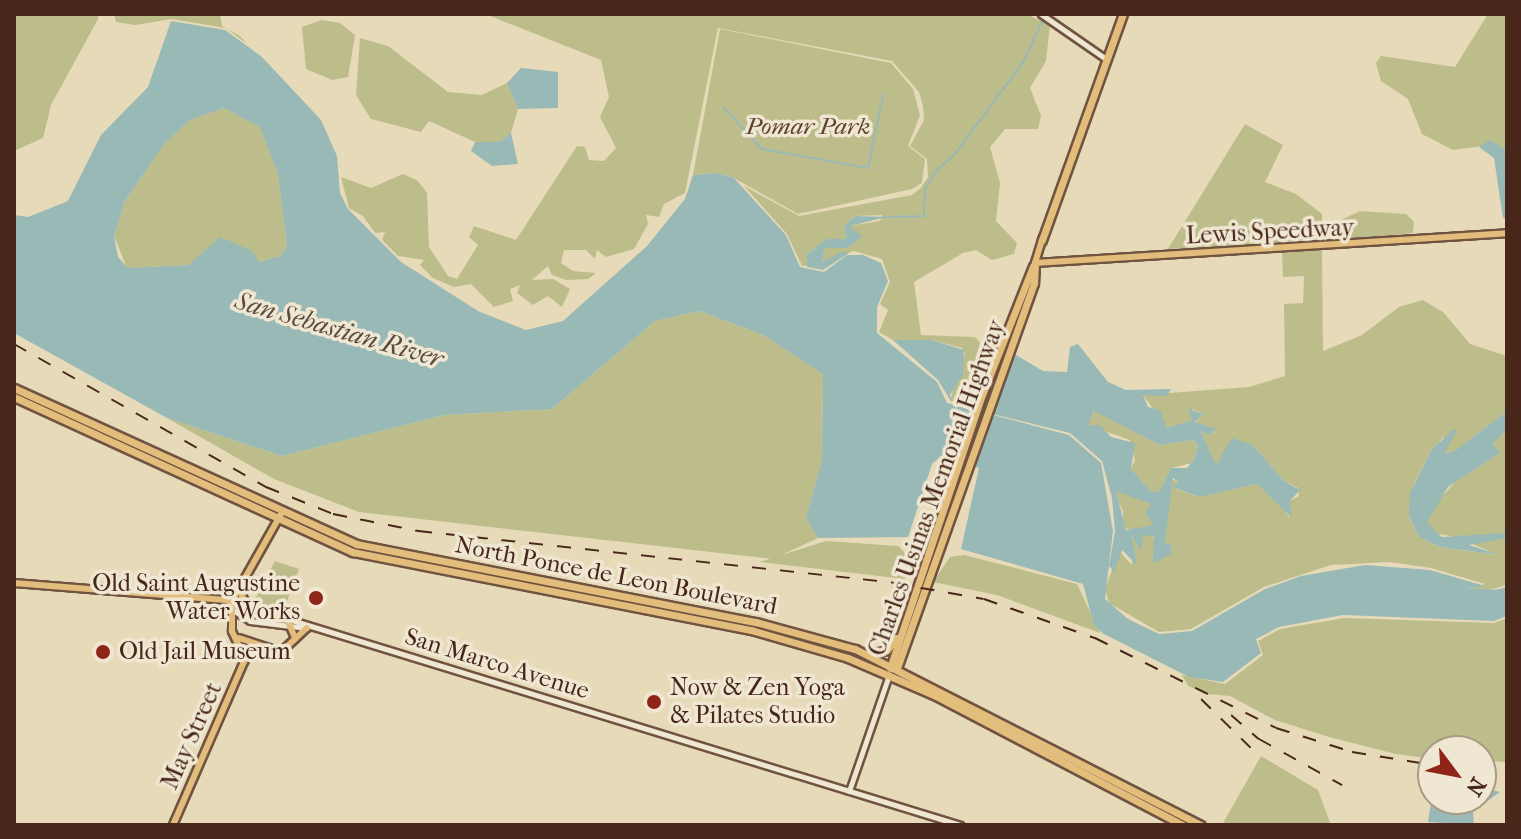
<!DOCTYPE html>
<style>
body{margin:0}
#map{position:relative;width:1521px;height:839px;overflow:hidden;background:#e6dab9;font-family:"IM FELL French Canon",serif}
div>[style]{position:absolute}
.green>*{inset:0;background:#bcbd8a}
.water>*{inset:0;background:#99b9b7}
.stream>*{height:2px;margin:-1px;padding:0 1px;transform-origin:1px;border-radius:1px;background:#99b9b7}
.river>*{height:8px;margin:-4px;padding:0 4px;transform-origin:4px;border-radius:4px;background:#99b9b7}
.roads{filter:drop-shadow(2px 0 #705341) drop-shadow(-2px 0 #705341) drop-shadow(0 2px #705341) drop-shadow(0 -2px #705341)}
.tertiary>*{height:5px;margin:-2.5px;padding:0 2.5px;transform-origin:2.5px;border-radius:2.5px;background:#efe7d2}
.secondary>*{height:5px;margin:-2.5px;padding:0 2.5px;transform-origin:2.5px;border-radius:2.5px;background:#efe7d2}
.primary>*{height:6px;margin:-3px;padding:0 3px;transform-origin:3px;border-radius:3px;background:#e3bd7c}
.trunk>*{height:7px;margin:-3.5px;padding:0 3.5px;transform-origin:3.5px;border-radius:3.5px;background:#e3bd7c}
.rail>*{height:2px;margin-top:-1px;transform-origin:0;background:repeating-linear-gradient(90deg,#482619 0 14px,transparent 0 28px)}
.dots>*{width:22px;height:22px;translate:-50% -50%;box-sizing:border-box;border:4px solid #efe7d2;border-radius:50%}
span{translate:-50% -50%;white-space:nowrap;text-align:center;line-height:1.15;-webkit-text-stroke:7px #efe7d2;paint-order:stroke}
.park-label{font-size:24px;color:#5f4430;font-style:italic}
.street-label{font-size:24px;color:#482619}
.poi-label{font-size:24px;color:#482619}
.right{translate:-100% -50%;text-align:right}
.left{translate:0 -50%;text-align:left}
.water-label{font-size:26px;color:#5c4b40;font-style:italic}
.frame{position:absolute;inset:0;border:16px solid #482619;pointer-events:none}
.north{position:absolute;left:1417px;top:735px;width:80px;height:80px;box-sizing:border-box;background:#efe7d2;border:2px solid #ac9a88;border-radius:50%;rotate:122deg;font-size:22px;font-weight:700;line-height:32px;text-align:center;color:#482619}
.north::after{content:'';display:block;margin:auto;width:28px;height:36px;background:#8f2418;clip-path:polygon(50% 0,100% 100%,50% 72%,0 100%)}
</style>
<div id="map">
<div class="green">
<i style="clip-path:polygon(14px 14px,98px 14px,98px 19px,51px 105px,43px 138px,14px 151px)"></i>
<i style="clip-path:polygon(114px 14px,220px 14px,222px 26px,240px 36px,247px 44px,226px 28px,171px 19px,135px 25px,116px 22px)"></i>
<i style="clip-path:polygon(485px 14px,1026px 14px,1050px 25px,1046px 61px,1030px 88px,1041px 116px,1038px 129px,1005px 129px,990px 147px,1000px 183px,996px 221px,1017px 243px,1014px 254px,992px 260px,976px 250px,963px 253px,914px 282px,921px 335px,975px 337px,980px 343px,968px 391px,975px 394px,973px 402px,966px 407px,950px 400px,965px 353px,962px 348px,932px 340px,893px 340px,879px 332px,888px 310px,880px 304px,890px 282px,882px 259px,854px 251px,822px 263px,825px 248px,847px 248px,861px 237px,848px 226px,880px 221px,882px 215px,855px 216px,844px 226px,846px 239px,816px 247px,807px 254px,809px 265px,802px 266px,787px 234px,744px 186px,799px 216px,912px 195px,921px 188px,928px 177px,927px 159px,910px 146px,924px 120px,923px 106px,919px 92px,892px 61px,718px 28px,685px 193px,664px 204px,659px 217px,646px 215px,648px 224px,634px 249px,606px 257px,597px 250px,595px 259px,586px 250px,564px 250px,561px 263px,573px 271px,596px 273px,588px 279px,566px 280px,552px 275px,548px 266px,532px 280px,553px 279px,570px 289px,562px 307px,548px 296px,533px 305px,517px 293px,520px 285px,510px 289px,513px 301px,494px 307px,471px 284px,454px 287px,433px 278px,420px 265px,424px 260px,398px 256px,382px 240px,385px 232px,375px 233px,363px 216px,349px 208px,341px 177px,371px 188px,403px 174px,418px 181px,427px 193px,429px 247px,448px 276px,457px 279px,478px 245px,469px 237px,474px 226px,516px 240px,577px 146px,585px 147px,589px 160px,604px 161px,616px 148px,600px 117px,609px 97px,601px 60px)"></i>
<i style="clip-path:polygon(1488px 14px,1507px 14px,1507px 151px,1482px 146px,1453px 150px,1422px 134px,1408px 99px,1381px 81px,1376px 63px,1381px 56px,1455px 67px)"></i>
<i style="clip-path:polygon(322px 20px,340px 23px,355px 35px,348px 77px,332px 80px,306px 69px,302px 27px)"></i>
<i style="clip-path:polygon(720px 29px,891px 63px,913px 89px,920px 115px,908px 146px,925px 159px,922px 183px,912px 189px,798px 214px,734px 178px,717px 173px,693px 175px)"></i>
<i style="clip-path:polygon(360px 38px,388px 46px,448px 92px,482px 95px,507px 83px,518px 109px,511px 133px,499px 142px,475px 142px,429px 121px,421px 132px,371px 119px,356px 95px)"></i>
<i style="clip-path:polygon(224px 108px,260px 126px,278px 174px,287px 246px,280px 256px,259px 262px,127px 268px,114px 236px,125px 201px,164px 144px,190px 120px)"></i>
<i style="clip-path:polygon(1245px 124px,1283px 145px,1265px 182px,1296px 194px,1322px 214px,1322px 239px,1168px 249px)"></i>
<i style="clip-path:polygon(1360px 211px,1406px 214px,1414px 222px,1413px 233px,1343px 240px,1336px 231px,1339px 221px)"></i>
<i style="clip-path:polygon(1322px 250px,1323px 351px,1362px 335px,1399px 307px,1423px 300px,1443px 312px,1470px 344px,1507px 356px,1507px 411px,1456px 450px,1444px 454px,1444px 437px,1432px 449px,1413px 486px,1409px 517px,1419px 537px,1440px 547px,1498px 555px,1470px 543px,1507px 538px,1507px 585px,1473px 594px,1467px 590px,1485px 584px,1431px 568px,1389px 562px,1331px 565px,1264px 587px,1191px 629px,1159px 632px,1109px 603px,1105px 589px,1119px 551px,1132px 565px,1131px 534px,1153px 534px,1156px 554px,1171px 553px,1172px 545px,1165px 543px,1171px 479px,1178px 482px,1175px 488px,1198px 497px,1257px 484px,1275px 496px,1289px 517px,1290px 501px,1299px 496px,1298px 488px,1284px 481px,1253px 445px,1231px 441px,1216px 466px,1201px 432px,1210px 435px,1215px 431px,1195px 423px,1204px 415px,1192px 409px,1192px 420px,1167px 428px,1143px 395px,1249px 387px,1285px 376px,1284px 304px,1303px 303px,1304px 276px,1283px 277px,1282px 252px)"></i>
<i style="clip-path:polygon(699px 311px,763px 335px,823px 374px,822px 460px,806px 518px,818px 538px,773px 559px,359px 512px,274px 479px,167px 418px,282px 456px,445px 415px,552px 409px,655px 321px)"></i>
<i style="clip-path:polygon(1095px 410px,1160px 445px,1194px 440px,1198px 446px,1192px 463px,1171px 468px,1159px 492px,1151px 491px,1131px 469px,1135px 460px,1130px 440px,1087px 425px)"></i>
<i style="clip-path:polygon(1507px 429px,1507px 533px,1462px 538px,1433px 533px,1427px 522px,1434px 505px,1460px 477px,1499px 453px,1493px 441px)"></i>
<i style="clip-path:polygon(1118px 490px,1151px 504px,1154px 525px,1133px 531px,1123px 527px,1123px 511px,1114px 492px)"></i>
<i style="clip-path:polygon(826px 541px,898px 546px,910px 558px,909px 570px,905px 579px,760px 562px)"></i>
<i style="clip-path:polygon(964px 555px,1077px 584px,1100px 633px,997px 595px,933px 582px,950px 557px)"></i>
<i style="clip-path:polygon(275px 561px,299px 569px,283px 612px,253px 603px)"></i>
<i style="clip-path:polygon(1344px 618px,1494px 623px,1507px 618px,1507px 762px,1481px 761px,1481px 751px,1433px 751px,1433px 759px,1396px 754px,1329px 737px,1275px 720px,1230px 696px,1207px 694px,1188px 686px,1182px 675px,1225px 684px,1263px 655px,1258px 641px,1280px 629px)"></i>
<i style="clip-path:polygon(1261px 756px,1318px 790px,1331px 825px,1222px 825px)"></i>
</div>
<div class="water">
<i style="clip-path:polygon(evenodd,171px 21px,225px 30px,262px 57px,321px 120px,337px 156px,340px 193px,348px 209px,401px 262px,478px 311px,526px 330px,563px 321px,647px 246px,685px 199px,693px 175px,717px 173px,734px 178px,786px 235px,800px 267px,824px 272px,847px 255px,863px 255px,881px 263px,888px 281px,877px 307px,877px 333px,937px 382px,947px 403px,1069px 435px,1101px 463px,1113px 531px,1105px 599px,1128px 619px,1159px 634px,1192px 631px,1265px 589px,1301px 576px,1365px 565px,1430px 570px,1485px 586px,1465px 589px,1473px 596px,1507px 587px,1507px 616px,1494px 621px,1343px 615px,1279px 627px,1256px 639px,1261px 653px,1223px 682px,1189px 677px,1102px 633px,1094px 625px,1083px 584px,961px 549px,979px 468px,941px 456px,932px 464px,908px 537px,818px 538px,806px 518px,822px 460px,823px 374px,763px 335px,699px 311px,655px 321px,552px 409px,445px 415px,282px 456px,167px 418px,14px 333px,14px 215px,28px 217px,68px 201px,101px 135px,148px 87px,171px 21px,224px 108px,260px 127px,278px 174px,287px 246px,280px 256px,259px 262px,252px 251px,220px 237px,189px 265px,128px 268px,118px 257px,114px 236px,125px 201px,164px 144px,190px 120px,224px 108px)"></i>
<i style="clip-path:polygon(521px 68px,558px 72px,558px 108px,518px 109px,507px 83px)"></i>
<i style="clip-path:polygon(511px 133px,518px 164px,492px 166px,471px 151px,475px 142px,499px 142px)"></i>
<i style="clip-path:polygon(1490px 140px,1507px 151px,1507px 219px,1503px 218px,1494px 158px,1479px 147px)"></i>
<i style="clip-path:polygon(855px 216px,886px 217px,850px 226px,862px 237px,847px 248px,825px 248px,822px 262px,842px 252px,849px 253px,823px 270px,807px 267px,807px 254px,827px 239px,846px 239px,844px 226px)"></i>
<i style="clip-path:polygon(893px 340px,932px 340px,964px 350px,963px 375px,950px 395px,952px 403px,938px 380px)"></i>
<i style="clip-path:polygon(evenodd,1078px 344px,1108px 382px,1126px 390px,1171px 389px,1167px 396px,1143px 395px,1148px 407px,1160px 410px,1167px 428px,1192px 420px,1188px 408px,1204px 415px,1195px 422px,1216px 429px,1210px 435px,1201px 432px,1216px 465px,1232px 438px,1253px 445px,1284px 481px,1300px 490px,1290px 501px,1291px 517px,1257px 484px,1199px 497px,1173px 487px,1178px 482px,1173px 478px,1165px 543px,1172px 545px,1171px 554px,1153px 563px,1154px 536px,1143px 535px,1141px 551px,1131px 534px,1137px 565px,1122px 550px,1114px 572px,1109px 566px,1115px 531px,1112px 498px,1102px 461px,1070px 433px,988px 413px,1016px 355px,1043px 371px,1067px 372px,1070px 347px,1078px 344px,1094px 411px,1160px 445px,1194px 440px,1198px 446px,1193px 461px,1187px 468px,1171px 468px,1159px 492px,1151px 491px,1131px 469px,1135px 443px,1111px 437px,1100px 425px,1088px 425px,1094px 411px,1078px 344px,1116px 491px,1151px 504px,1145px 513px,1153px 525px,1126px 530px,1116px 491px)"></i>
<i style="clip-path:polygon(1507px 411px,1507px 429px,1493px 443px,1500px 453px,1448px 487px,1427px 522px,1442px 537px,1507px 533px,1507px 538px,1469px 545px,1500px 555px,1440px 547px,1419px 537px,1409px 516px,1410px 493px,1432px 449px,1453px 430px,1457px 430px,1444px 454px,1456px 450px)"></i>
<i style="clip-path:polygon(1481px 787px,1500px 792px,1473px 812px,1474px 825px,1428px 822px,1433px 789px,1433px 799px,1481px 799px)"></i>
</div>
<div class="stream">
<i style="left:723px;top:107px;width:57px;rotate:47.1deg"></i>
<i style="left:762px;top:149px;width:108px;rotate:10.2deg"></i>
<i style="left:868px;top:168px;width:75px;rotate:-78.4deg"></i>
<i style="left:885px;top:217px;width:39px;rotate:-1deg"></i>
<i style="left:924px;top:216px;width:26px;rotate:-88deg"></i>
<i style="left:925px;top:190px;width:22px;rotate:-60deg"></i>
<i style="left:936px;top:171px;width:24px;rotate:-42deg"></i>
<i style="left:954px;top:155px;width:117px;rotate:-53.3deg"></i>
<i style="left:1024px;top:61px;width:46px;rotate:-65.7deg"></i>
</div>
<div class="river">
<i style="left:1457px;top:592px;width:50px;rotate:2.3deg"></i>
</div>
<div class="roads">
<div class="tertiary">
<i style="left:1041px;top:14px;width:79px;rotate:34.7deg"></i>
</div>
<div class="secondary">
<i style="left:231px;top:609px;width:22px;rotate:32deg"></i>
<i style="left:250px;top:621px;width:57px;rotate:7deg"></i>
<i style="left:288px;top:619px;width:703px;rotate:17.04deg"></i>
<i style="left:849px;top:791px;width:123px;rotate:-71deg"></i>
</div>
<div class="primary">
<i style="left:1042px;top:240px;width:24px;rotate:107deg"></i>
<i style="left:1035px;top:263px;width:473px;rotate:-3.6deg"></i>
<i style="left:246px;top:580px;width:16px;rotate:104deg"></i>
<i style="left:242px;top:596px;width:12px;rotate:59deg"></i>
<i style="left:14px;top:583px;width:213px;rotate:4.6deg"></i>
<i style="left:226px;top:600px;width:64px;rotate:17.3deg"></i>
<i style="left:287px;top:619px;width:21px;rotate:67deg"></i>
<i style="left:239px;top:638px;width:44px;rotate:18.4deg"></i>
<i style="left:281px;top:652px;width:35px;rotate:-43deg"></i>
<i style="left:244px;top:657px;width:29px;rotate:-115deg"></i>
<i style="left:232px;top:631px;width:30px;rotate:-90deg"></i>
<i style="left:232px;top:601px;width:100px;rotate:-60.6deg"></i>
<i style="left:173px;top:825px;width:178px;rotate:-66.5deg"></i>
<i style="left:244px;top:662px;width:14px;rotate:-60deg"></i>
<i style="left:251px;top:650px;width:10px;rotate:-17deg"></i>
</div>
<div class="trunk">
<i style="left:1042px;top:240px;width:240px;rotate:-70.3deg"></i>
<i style="left:14px;top:388px;width:377px;rotate:24.5deg"></i>
<i style="left:357px;top:544px;width:407px;rotate:11.1deg"></i>
<i style="left:756px;top:622px;width:103px;rotate:15.3deg"></i>
<i style="left:855px;top:649px;width:388px;rotate:27deg"></i>
<i style="left:14px;top:397px;width:373px;rotate:24.6deg"></i>
<i style="left:353px;top:552px;width:406px;rotate:11.1deg"></i>
<i style="left:751px;top:630px;width:101px;rotate:16.1deg"></i>
<i style="left:848px;top:658px;width:94px;rotate:23.3deg"></i>
<i style="left:934px;top:695px;width:281px;rotate:27.6deg"></i>
<i style="left:871px;top:654px;width:16px;rotate:-14deg"></i>
<i style="left:887px;top:650px;width:15px;rotate:-53deg"></i>
<i style="left:890px;top:668px;width:288px;rotate:-71.4deg"></i>
<i style="left:982px;top:395px;width:139px;rotate:-68.4deg"></i>
<i style="left:897px;top:668px;width:409px;rotate:-70.4deg"></i>
<i style="left:1034px;top:283px;width:20px;rotate:-87deg"></i>
</div>
</div>
<div class="rail">
<i style="left:14px;top:344px;width:290px;rotate:29.6deg"></i>
<i style="left:266px;top:487px;width:72px;rotate:21.9deg"></i>
<i style="left:333px;top:514px;width:87px;rotate:11.3deg"></i>
<i style="left:418px;top:531px;width:478px;rotate:6.2deg"></i>
<i style="left:893px;top:583px;width:92px;rotate:10deg"></i>
<i style="left:984px;top:599px;width:118px;rotate:19.4deg"></i>
<i style="left:1095px;top:638px;width:202px;rotate:26.4deg"></i>
<i style="left:1276px;top:728px;width:80px;rotate:17.5deg"></i>
<i style="left:1352px;top:752px;width:82px;rotate:9.1deg"></i>
<i style="left:1201px;top:699px;width:74px;rotate:44.5deg"></i>
<i style="left:1231px;top:715px;width:37px;rotate:41deg"></i>
<i style="left:1259px;top:739px;width:95px;rotate:29deg"></i>
<i style="left:1481px;top:769px;width:26px;rotate:2deg"></i>
</div>
<div class="dots">
<i style="left:316px;top:598px;background:#8f2418"></i>
<i style="left:103px;top:652px;background:#8f2418"></i>
<i style="left:654px;top:702px;background:#8f2418"></i>
</div>
<div class="park-label">
<span style="left:808px;top:127px">Pomar Park</span>
</div>
<div class="street-label">
<span style="left:1270px;top:232px;rotate:-3deg">Lewis Speedway</span>
<span style="left:937px;top:488px;rotate:-70deg">Charles Usinas Memorial Highway</span>
<span style="left:616px;top:576px;rotate:11deg">North Ponce de Leon Boulevard</span>
<span style="left:497px;top:664px;rotate:17deg">San Marco Avenue</span>
<span style="left:192px;top:736px;rotate:-66deg">May Street</span>
</div>
<div class="poi-label">
<span class="right" style="left:300px;top:598px">Old Saint Augustine<br>Water Works</span>
<span class="left" style="left:119px;top:652px">Old Jail Museum</span>
<span class="left" style="left:670px;top:702px">Now &amp; Zen Yoga<br>&amp; Pilates Studio</span>
</div>
<div class="water-label">
<span style="left:339px;top:330px;rotate:16deg">San Sebastian River</span>
</div>
<div class="frame"></div>
<div class="north">N</div>
</div>
